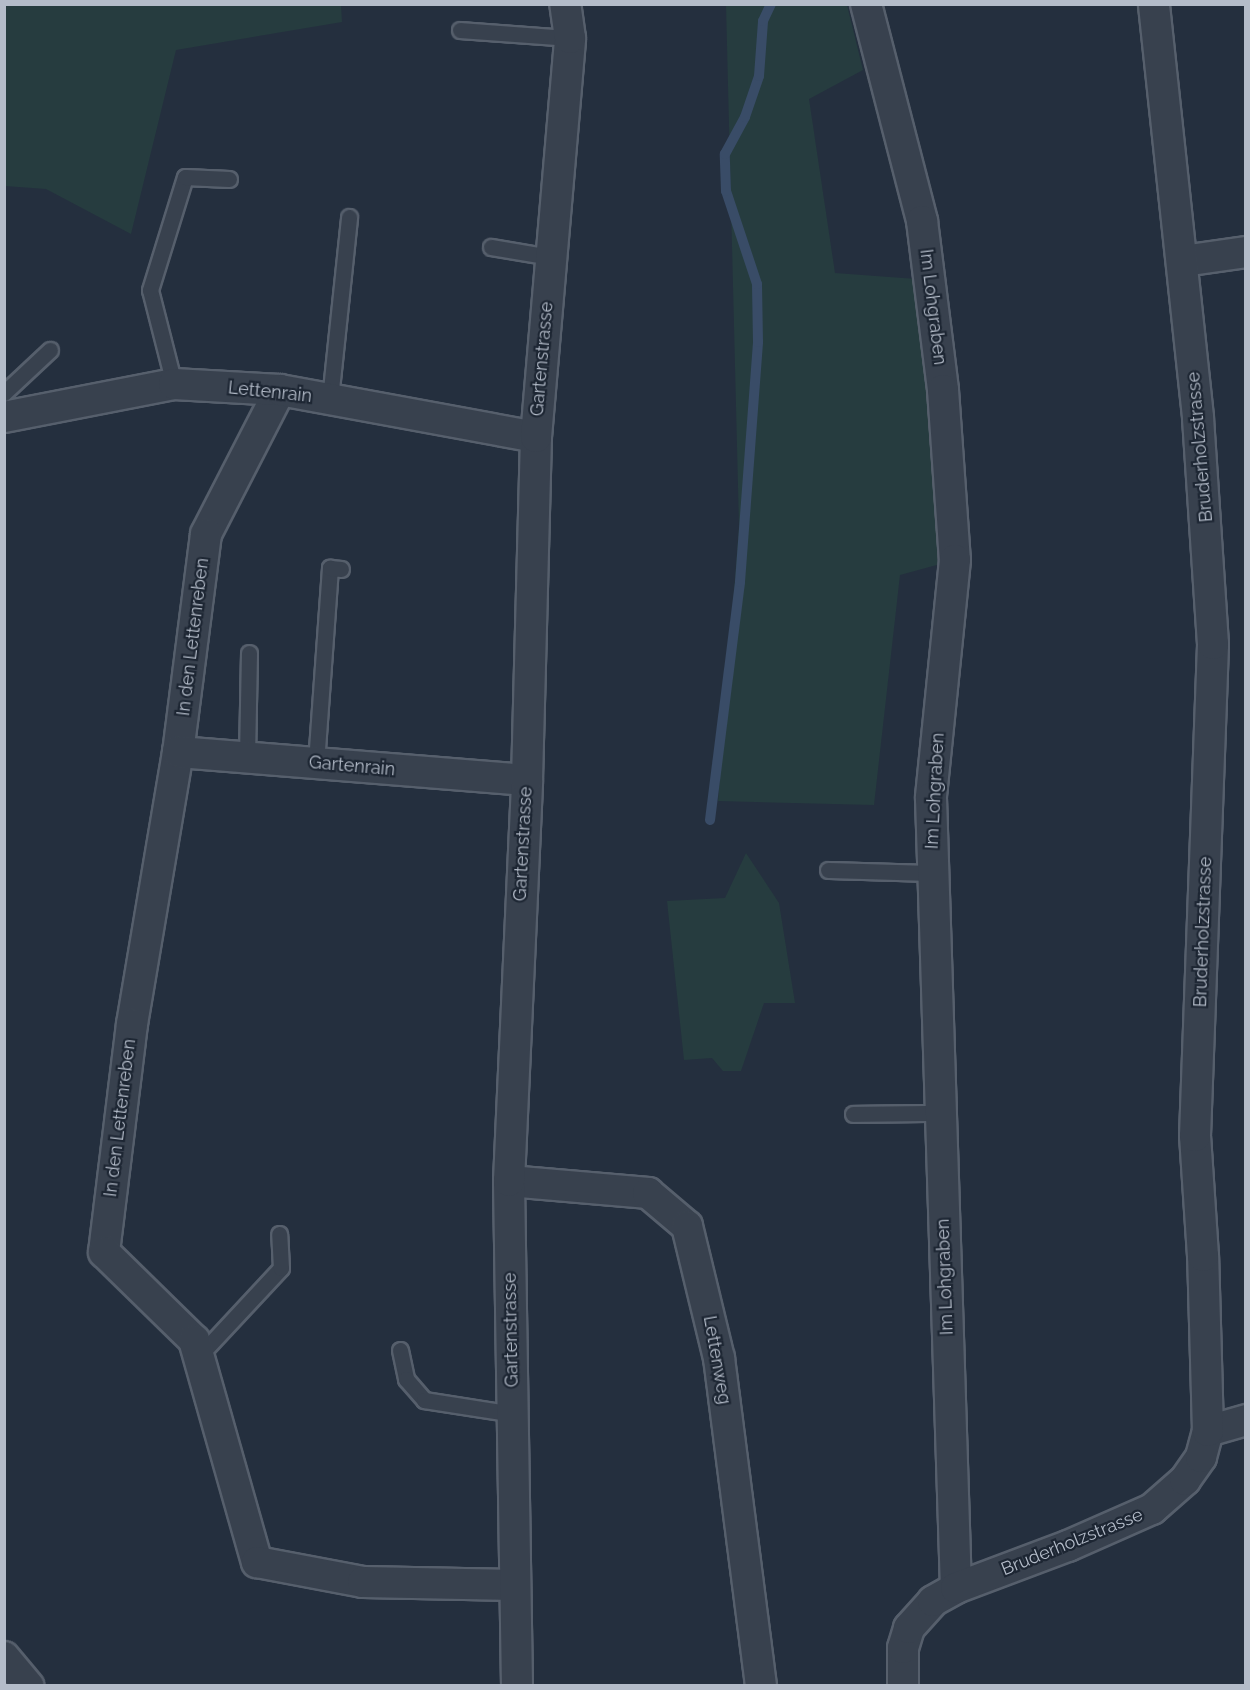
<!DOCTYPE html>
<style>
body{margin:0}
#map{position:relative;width:1250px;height:1690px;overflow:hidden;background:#242f3e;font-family:Raleway,sans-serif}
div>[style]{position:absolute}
.green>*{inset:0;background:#263c3f}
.stream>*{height:10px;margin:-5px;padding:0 5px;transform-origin:5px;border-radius:5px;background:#394c67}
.roads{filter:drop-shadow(2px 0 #565f6c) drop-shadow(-2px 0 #565f6c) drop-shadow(0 2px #565f6c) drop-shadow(0 -2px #565f6c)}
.service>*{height:15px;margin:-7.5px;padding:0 7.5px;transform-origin:7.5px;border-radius:7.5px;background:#38414e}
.minor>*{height:30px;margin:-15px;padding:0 15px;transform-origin:15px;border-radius:15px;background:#38414e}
span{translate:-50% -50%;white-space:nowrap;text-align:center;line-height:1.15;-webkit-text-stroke:4.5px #1d2633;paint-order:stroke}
.street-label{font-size:18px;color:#b4bcc9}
.frame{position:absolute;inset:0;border:6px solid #b4bcc9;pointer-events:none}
</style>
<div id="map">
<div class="green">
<i style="clip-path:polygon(4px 5px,341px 5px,342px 22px,176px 50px,131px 234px,46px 189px,5px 186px)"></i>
<i style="clip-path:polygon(726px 5px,847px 5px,863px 70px,809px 99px,835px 273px,930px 280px,955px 560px,900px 575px,874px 805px,718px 801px,739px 526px)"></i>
<i style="clip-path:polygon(746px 853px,779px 903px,795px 1003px,764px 1003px,741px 1071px,723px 1071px,712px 1058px,684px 1060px,667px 901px,725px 898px)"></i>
</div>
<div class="stream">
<i style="left:710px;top:820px;width:240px;rotate:-82.8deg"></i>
<i style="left:740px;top:582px;width:241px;rotate:-85.7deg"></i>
<i style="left:758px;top:342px;width:58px;rotate:-91deg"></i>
<i style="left:757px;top:284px;width:98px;rotate:-108.4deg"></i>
<i style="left:726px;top:191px;width:37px;rotate:-92deg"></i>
<i style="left:725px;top:154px;width:42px;rotate:-61.6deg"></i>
<i style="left:745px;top:117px;width:43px;rotate:-71.1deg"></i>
<i style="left:759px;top:76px;width:55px;rotate:-85.8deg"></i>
<i style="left:763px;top:21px;width:19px;rotate:-65deg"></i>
</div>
<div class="roads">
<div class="service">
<i style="left:460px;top:30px;width:110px;rotate:4.2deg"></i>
<i style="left:491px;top:247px;width:61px;rotate:9.5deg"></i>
<i style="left:174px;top:384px;width:97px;rotate:-104.3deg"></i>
<i style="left:150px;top:290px;width:118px;rotate:-72.8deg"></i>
<i style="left:185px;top:177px;width:44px;rotate:2.6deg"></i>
<i style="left:4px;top:393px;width:63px;rotate:-43.1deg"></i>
<i style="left:330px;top:399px;width:183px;rotate:-84deg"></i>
<i style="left:247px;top:757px;width:104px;rotate:-88.9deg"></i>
<i style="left:316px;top:763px;width:196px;rotate:-85.9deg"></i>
<i style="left:330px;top:568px;width:11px;rotate:5deg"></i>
<i style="left:828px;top:870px;width:103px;rotate:1.7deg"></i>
<i style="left:853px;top:1114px;width:86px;rotate:-0.7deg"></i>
<i style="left:400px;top:1350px;width:30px;rotate:78deg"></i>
<i style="left:406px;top:1379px;width:28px;rotate:49deg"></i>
<i style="left:424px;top:1400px;width:90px;rotate:8.9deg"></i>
<i style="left:199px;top:1356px;width:120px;rotate:-47deg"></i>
<i style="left:281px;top:1268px;width:34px;rotate:-93deg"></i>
</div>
<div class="minor">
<i style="left:866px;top:4px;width:224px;rotate:75.5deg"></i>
<i style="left:922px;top:221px;width:170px;rotate:82.9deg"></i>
<i style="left:943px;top:390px;width:170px;rotate:86deg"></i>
<i style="left:955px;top:560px;width:239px;rotate:95.8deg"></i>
<i style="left:931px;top:798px;width:790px;rotate:88.19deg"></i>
<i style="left:1183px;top:261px;width:64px;rotate:-8.1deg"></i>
<i style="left:280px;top:390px;width:162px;rotate:117.2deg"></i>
<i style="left:206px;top:534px;width:220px;rotate:97.3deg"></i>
<i style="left:178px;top:752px;width:276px;rotate:99.6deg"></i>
<i style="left:132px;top:1024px;width:230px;rotate:97deg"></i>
<i style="left:104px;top:1252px;width:126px;rotate:44.4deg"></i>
<i style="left:194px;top:1340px;width:231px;rotate:74.2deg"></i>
<i style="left:257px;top:1562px;width:108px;rotate:10.7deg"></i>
<i style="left:363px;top:1582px;width:152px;rotate:1.1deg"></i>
<i style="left:4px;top:417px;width:173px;rotate:-11deg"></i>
<i style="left:174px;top:384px;width:106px;rotate:3.2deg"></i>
<i style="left:280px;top:390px;width:260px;rotate:10.4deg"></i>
<i style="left:178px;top:752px;width:350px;rotate:4.6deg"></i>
<i style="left:509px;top:1181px;width:140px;rotate:4.9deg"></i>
<i style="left:648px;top:1193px;width:51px;rotate:40.2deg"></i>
<i style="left:687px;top:1226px;width:136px;rotate:76.4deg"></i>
<i style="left:719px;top:1358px;width:331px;rotate:82.7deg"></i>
<i style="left:1208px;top:1431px;width:40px;rotate:-16deg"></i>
<i style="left:4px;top:1657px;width:38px;rotate:50deg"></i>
<i style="left:517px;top:1686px;width:505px;rotate:-90.91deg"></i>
<i style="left:509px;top:1181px;width:401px;rotate:-87.4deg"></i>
<i style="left:527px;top:780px;width:343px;rotate:-88.5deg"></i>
<i style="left:536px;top:437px;width:400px;rotate:-85.1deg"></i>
<i style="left:570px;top:38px;width:34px;rotate:-98deg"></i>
<i style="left:903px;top:1686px;width:38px;rotate:-90deg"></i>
<i style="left:903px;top:1648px;width:21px;rotate:-73deg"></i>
<i style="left:909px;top:1628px;width:36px;rotate:-48deg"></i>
<i style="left:933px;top:1601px;width:26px;rotate:-29deg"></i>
<i style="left:956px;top:1588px;width:120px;rotate:-20.6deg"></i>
<i style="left:1068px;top:1546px;width:92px;rotate:-23.8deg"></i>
<i style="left:1152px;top:1509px;width:44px;rotate:-41.3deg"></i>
<i style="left:1185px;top:1480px;width:28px;rotate:-55deg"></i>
<i style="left:1201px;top:1457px;width:27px;rotate:-75deg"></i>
<i style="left:1208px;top:1431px;width:175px;rotate:-91.6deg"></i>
<i style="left:1203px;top:1256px;width:120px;rotate:-93.8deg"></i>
<i style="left:1195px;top:1136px;width:492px;rotate:-87.9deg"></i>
<i style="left:1213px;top:644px;width:227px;rotate:-93.8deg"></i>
<i style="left:1198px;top:417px;width:415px;rotate:-96.1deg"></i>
</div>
</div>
<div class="street-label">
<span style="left:933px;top:307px;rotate:83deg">Im Lohgraben</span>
<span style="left:542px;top:359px;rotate:-85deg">Gartenstrasse</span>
<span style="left:270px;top:392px;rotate:6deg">Lettenrain</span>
<span style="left:1200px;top:447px;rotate:-95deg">Bruderholzstrasse</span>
<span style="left:193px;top:637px;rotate:-83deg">In den Lettenreben</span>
<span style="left:352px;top:766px;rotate:5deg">Gartenrain</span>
<span style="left:935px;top:791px;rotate:-87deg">Im Lohgraben</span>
<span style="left:523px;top:844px;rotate:-87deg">Gartenstrasse</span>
<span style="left:1203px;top:932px;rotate:-88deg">Bruderholzstrasse</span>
<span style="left:120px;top:1118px;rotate:-83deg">In den Lettenreben</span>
<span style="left:945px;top:1277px;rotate:-92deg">Im Lohgraben</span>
<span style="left:511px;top:1330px;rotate:-91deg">Gartenstrasse</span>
<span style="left:717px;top:1360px;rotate:80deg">Lettenweg</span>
<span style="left:1072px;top:1542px;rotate:-22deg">Bruderholzstrasse</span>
</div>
<div class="frame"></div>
</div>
